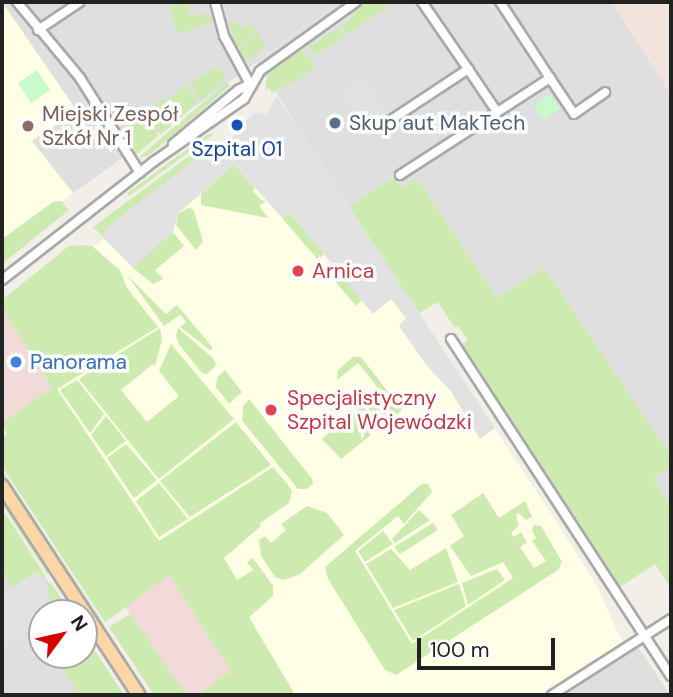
<!DOCTYPE html>
<meta charset="utf-8">
<style>
body{margin:0}
#map{position:relative;width:673px;height:697px;overflow:hidden;background:#f2efe9;font-family:"DM Sans",sans-serif}
div>[style]{position:absolute}
.residential>*{inset:0;background:#e0dfdf}
.commercial>*{inset:0;background:#f2dad9}
.education>*{inset:0;background:#ffffe5}
.military>*{inset:0;background:#f3e3dd}
.grass>*{inset:0;background:#cdebb0}
.park>*{inset:0;background:#c8facc}
.parking>*{inset:0;background:#e2e2e2}
.roads{filter:drop-shadow(2px 0 #a9a9a9) drop-shadow(-2px 0 #a9a9a9) drop-shadow(0 2px #a9a9a9) drop-shadow(0 -2px #a9a9a9)}
.street>*{height:8px;margin:-4px;padding:0 4px;transform-origin:4px;border-radius:4px;background:#fff}
.primary>*{height:12px;margin:-6px;padding:0 6px;transform-origin:6px;border-radius:6px;background:#fcd6a4}
.dots>*{width:19px;height:19px;translate:-50% -50%;box-sizing:border-box;border:4px solid #fff;border-radius:50%}
span{translate:-50% -50%;white-space:nowrap;text-align:center;line-height:1.15;-webkit-text-stroke:7px #fff;paint-order:stroke}
.education-label{font-size:21px;color:#785e54}
.left{translate:0 -50%;text-align:left}
.service-label{font-size:21px;color:#4e5e75}
.transit-label{font-size:21px;color:#164399}
.health-label{font-size:21px;color:#be3a42}
.shop-label{font-size:21px;color:#366cbe}
.frame{position:absolute;inset:0;border:4px solid #222;pointer-events:none}
.north{position:absolute;left:28px;top:599px;width:70px;height:70px;box-sizing:border-box;background:#fff;border:2px solid #a7a7a7;border-radius:50%;rotate:57deg;font-size:19px;font-weight:700;line-height:28px;text-align:center;color:#222}
.north::after{content:'';display:block;margin:auto;width:24px;height:32px;background:#d40000;clip-path:polygon(50% 0,100% 100%,50% 72%,0 100%)}
.scale{position:absolute;left:417px;top:638px;width:138px;height:32px;box-sizing:border-box;border:4px solid #222;border-top:0;padding-left:9px;font-size:21px;line-height:24px;white-space:nowrap;color:#222;-webkit-text-stroke:5px #fff;paint-order:stroke}
</style>
<div id="map">
<div class="residential">
<i style="clip-path:polygon(2px 2px,612px 2px,671px 95px,671px 456px,544px 267px,497px 298px,417px 178px,401px 188px,393px 177px,348px 207px,257px 62px,73px 193px,2px 249px)"></i>
<i style="clip-path:polygon(671px 467px,671px 507px,652px 478px)"></i>
<i style="clip-path:polygon(2px 511px,69px 613px,42px 613px,42px 655px,84px 655px,123px 695px,2px 695px)"></i>
<i style="clip-path:polygon(638px 647px,670px 695px,558px 695px)"></i>
</div>
<div class="commercial">
<i style="clip-path:polygon(2px 308px,52px 387px,2px 423px)"></i>
<i style="clip-path:polygon(169px 575px,231px 671px,197px 695px,186px 695px,125px 606px)"></i>
</div>
<div class="education">
<i style="clip-path:polygon(2px 2px,77px 111px,32px 141px,73px 193px,2px 249px)"></i>
<i style="clip-path:polygon(277px 96px,570px 543px,596px 584px,623px 644px,542px 695px,247px 695px,52px 387px,85px 245px,96px 246px,104px 239px,105px 229px,214px 145px,224px 149px,232px 142px,234px 130px,266px 114px)"></i>
</div>
<div class="military">
<i style="clip-path:polygon(612px 2px,671px 2px,671px 95px,647px 57px)"></i>
</div>
<div class="grass">
<i style="clip-path:polygon(169px 2px,190px 2px,189px 16px,212px 13px,215px 21px,177px 35px)"></i>
<i style="clip-path:polygon(363px 2px,394px 2px,347px 35px,341px 25px,355px 15px,354px 8px)"></i>
<i style="clip-path:polygon(236px 20px,240px 30px,251px 23px,257px 32px,237px 50px,228px 24px)"></i>
<i style="clip-path:polygon(339px 27px,345px 36px,314px 56px,306px 42px,309px 40px,312px 45px)"></i>
<i style="clip-path:polygon(258px 33px,266px 47px,243px 64px,237px 51px)"></i>
<i style="clip-path:polygon(299px 47px,316px 65px,305px 76px,272px 93px,269px 88px,265px 90px,268px 73px)"></i>
<i style="clip-path:polygon(217px 66px,226px 79px,200px 101px,189px 84px)"></i>
<i style="clip-path:polygon(227px 82px,230px 86px,179px 130px,148px 156px,138px 158px)"></i>
<i style="clip-path:polygon(186px 85px,197px 103px,179px 119px,168px 98px)"></i>
<i style="clip-path:polygon(165px 99px,177px 121px,160px 135px,146px 111px)"></i>
<i style="clip-path:polygon(144px 112px,158px 136px,137px 154px,130px 145px,134px 143px,130px 138px,128px 140px,130px 122px)"></i>
<i style="clip-path:polygon(208px 134px,214px 134px,129px 196px,127px 193px)"></i>
<i style="clip-path:polygon(212px 144px,221px 146px,229px 156px,216px 147px,206px 151px,108px 241px,93px 227px,196px 151px)"></i>
<i style="clip-path:polygon(234px 164px,255px 188px,253px 191px,261px 200px,266px 201px,259px 206px,268px 218px,201px 205px,201px 194px)"></i>
<i style="clip-path:polygon(393px 177px,401px 188px,417px 178px,497px 298px,544px 267px,671px 456px,671px 467px,652px 478px,671px 507px,671px 588px,655px 564px,620px 587px,461px 345px,468px 340px,458px 326px,454px 327px,438px 302px,419px 313px,348px 207px)"></i>
<i style="clip-path:polygon(61px 201px,69px 210px,2px 264px,2px 239px,53px 202px)"></i>
<i style="clip-path:polygon(190px 207px,194px 211px,203px 241px,196px 250px,176px 225px,178px 214px)"></i>
<i style="clip-path:polygon(290px 213px,324px 254px,318px 260px,282px 218px)"></i>
<i style="clip-path:polygon(173px 232px,184px 246px,155px 270px,163px 279px,153px 284px,133px 268px,133px 263px)"></i>
<i style="clip-path:polygon(85px 245px,92px 246px,120px 270px,127px 288px,158px 327px,57px 389px,159px 541px,273px 467px,288px 485px,292px 491px,289px 503px,260px 523px,261px 526px,224px 558px,237px 580px,253px 570px,247px 562px,253px 558px,273px 586px,273px 596px,249px 617px,295px 695px,197px 695px,231px 671px,169px 575px,105px 622px,2px 466px,2px 438px,7px 434px,2px 423px,52px 387px,2px 308px,2px 300px,69px 246px)"></i>
<i style="clip-path:polygon(330px 262px,362px 300px,356px 306px,324px 268px)"></i>
<i style="clip-path:polygon(127px 275px,166px 314px,177px 305px,213px 348px,210px 350px,180px 327px,186px 322px,180px 315px,164px 326px)"></i>
<i style="clip-path:polygon(160px 328px,162px 340px,155px 366px,153px 364px,121px 390px,147px 422px,179px 396px,159px 371px,171px 344px,234px 419px,159px 479px,79px 379px)"></i>
<i style="clip-path:polygon(178px 328px,213px 358px,216px 365px,207px 374px,202px 373px,179px 344px,176px 336px)"></i>
<i style="clip-path:polygon(353px 357px,361px 357px,402px 410px,341px 459px,322px 439px,380px 390px,358px 363px,337px 380px,338px 370px)"></i>
<i style="clip-path:polygon(225px 370px,242px 392px,229px 404px,216px 387px,217px 378px)"></i>
<i style="clip-path:polygon(77px 380px,104px 414px,90px 433px,60px 390px)"></i>
<i style="clip-path:polygon(249px 399px,312px 479px,313px 484px,306px 489px,298px 489px,242px 421px,243px 406px)"></i>
<i style="clip-path:polygon(106px 416px,126px 441px,106px 456px,91px 435px)"></i>
<i style="clip-path:polygon(236px 422px,271px 465px,190px 517px,160px 481px)"></i>
<i style="clip-path:polygon(126px 444px,157px 480px,134px 498px,107px 458px)"></i>
<i style="clip-path:polygon(2px 469px,4px 473px,103px 623px,99px 623px,2px 475px)"></i>
<i style="clip-path:polygon(159px 483px,188px 519px,159px 537px,136px 501px)"></i>
<i style="clip-path:polygon(422px 484px,428px 484px,432px 492px,404px 524px,398px 516px,355px 551px,412px 644px,513px 578px,503px 562px,471px 576px,450px 546px,464px 536px,451px 515px,483px 493px,499px 518px,525px 501px,532px 517px,526px 520px,519px 513px,516px 515px,519px 525px,511px 533px,514px 537px,521px 532px,527px 542px,520px 547px,534px 568px,546px 561px,532px 541px,536px 538px,532px 531px,534px 525px,541px 526px,562px 562px,558px 570px,396px 675px,385px 670px,328px 579px,325px 567px)"></i>
<i style="clip-path:polygon(2px 498px,48px 568px,48px 575px,2px 504px)"></i>
<i style="clip-path:polygon(307px 506px,327px 513px,344px 535px,300px 574px,283px 580px,275px 577px,261px 556px,259px 540px,265px 536px,271px 543px,286px 530px,281px 524px)"></i>
<i style="clip-path:polygon(2px 509px,45px 575px,42px 578px,37px 572px,13px 588px,2px 572px)"></i>
<i style="clip-path:polygon(419px 510px,430px 520px,395px 543px,392px 539px)"></i>
<i style="clip-path:polygon(433px 523px,438px 530px,400px 554px,394px 547px)"></i>
<i style="clip-path:polygon(383px 531px,393px 544px,365px 562px,358px 551px)"></i>
<i style="clip-path:polygon(446px 548px,458px 582px,393px 608px,366px 564px,391px 549px,410px 570px)"></i>
<i style="clip-path:polygon(497px 569px,505px 580px,468px 605px,462px 583px)"></i>
<i style="clip-path:polygon(51px 583px,71px 613px,46px 613px,47px 586px)"></i>
<i style="clip-path:polygon(459px 584px,466px 606px,413px 641px,394px 610px)"></i>
<i style="clip-path:polygon(131px 614px,186px 695px,154px 695px,109px 627px)"></i>
<i style="clip-path:polygon(84px 634px,124px 695px,80px 695px,54px 655px,84px 655px)"></i>
</div>
<div class="park">
<i style="clip-path:polygon(37px 70px,50px 90px,31px 103px,18px 83px)"></i>
<i style="clip-path:polygon(550px 94px,560px 109px,544px 120px,534px 105px)"></i>
</div>
<div class="parking">
<i style="clip-path:polygon(338px 2px,356px 2px,352px 4px,355px 15px,312px 45px,307px 37px,264px 68px,257px 58px)"></i>
<i style="clip-path:polygon(486px 2px,505px 2px,545px 63px,533px 71px)"></i>
<i style="clip-path:polygon(364px 78px,393px 122px,368px 138px,339px 94px)"></i>
<i style="clip-path:polygon(86px 89px,125px 150px,116px 156px,77px 94px)"></i>
<i style="clip-path:polygon(277px 96px,495px 428px,480px 439px,450px 390px,427px 366px,399px 326px,406px 318px,391px 299px,373px 314px,290px 213px,282px 218px,234px 164px,178px 214px,173px 232px,133px 268px,104px 239px,105px 229px,214px 145px,224px 149px,232px 142px,234px 130px,256px 112px,266px 114px)"></i>
<i style="clip-path:polygon(37px 571px,48px 587px,50px 612px,42px 613px,42px 622px,2px 649px,2px 595px)"></i>
</div>
<div class="roads">
<div class="street">
<i style="left:17px;top:2px;width:99px;rotate:50.3deg"></i>
<i style="left:80px;top:78px;width:112px;rotate:57.7deg"></i>
<i style="left:215px;top:2px;width:35px;rotate:75deg"></i>
<i style="left:224px;top:36px;width:55px;rotate:61.6deg"></i>
<i style="left:422px;top:2px;width:81px;rotate:55.5deg"></i>
<i style="left:38px;top:30px;width:50px;rotate:-33.7deg"></i>
<i style="left:550px;top:78px;width:43px;rotate:56.3deg"></i>
<i style="left:574px;top:114px;width:38px;rotate:-35deg"></i>
<i style="left:385px;top:124px;width:100px;rotate:-33.5deg"></i>
<i style="left:468px;top:69px;width:52px;rotate:56deg"></i>
<i style="left:173px;top:144px;width:85px;rotate:-39.7deg"></i>
<i style="left:238px;top:90px;width:13px;rotate:-27deg"></i>
<i style="left:400px;top:175px;width:179px;rotate:-32.9deg"></i>
<i style="left:550px;top:78px;width:91px;rotate:-123.3deg"></i>
<i style="left:2px;top:280px;width:192px;rotate:-38deg"></i>
<i style="left:153px;top:162px;width:111px;rotate:-34.7deg"></i>
<i style="left:244px;top:99px;width:32px;rotate:-60deg"></i>
<i style="left:260px;top:71px;width:118px;rotate:-35.7deg"></i>
<i style="left:451px;top:339px;width:402px;rotate:56.9deg"></i>
<i style="left:552px;top:695px;width:141px;rotate:-32.6deg"></i>
</div>
<div class="primary">
<i style="left:2px;top:486px;width:250px;rotate:56.8deg"></i>
</div>
</div>
<div class="dots">
<i style="left:335px;top:123px;background:#5c6f8a"></i>
<i style="left:237px;top:125px;background:#1a4fb4"></i>
<i style="left:28px;top:126px;background:#8d6e63"></i>
<i style="left:298px;top:271px;background:#e0444e"></i>
<i style="left:16px;top:362px;background:#3f7fe0"></i>
<i style="left:271px;top:410px;background:#e0444e"></i>
</div>
<div class="education-label">
<span class="left" style="left:42px;top:126px">Miejski Zespół<br>Szkół Nr 1</span>
</div>
<div class="service-label">
<span class="left" style="left:349px;top:123px">Skup aut MakTech</span>
</div>
<div class="transit-label">
<span style="left:237px;top:149px">Szpital 01</span>
</div>
<div class="health-label">
<span class="left" style="left:312px;top:271px">Arnica</span>
<span class="left" style="left:287px;top:410px">Specjalistyczny<br>Szpital Wojewódzki</span>
</div>
<div class="shop-label">
<span class="left" style="left:30px;top:362px">Panorama</span>
</div>
<div class="frame"></div>
<div class="north">N</div>
<div class="scale">100 m</div>
</div>
